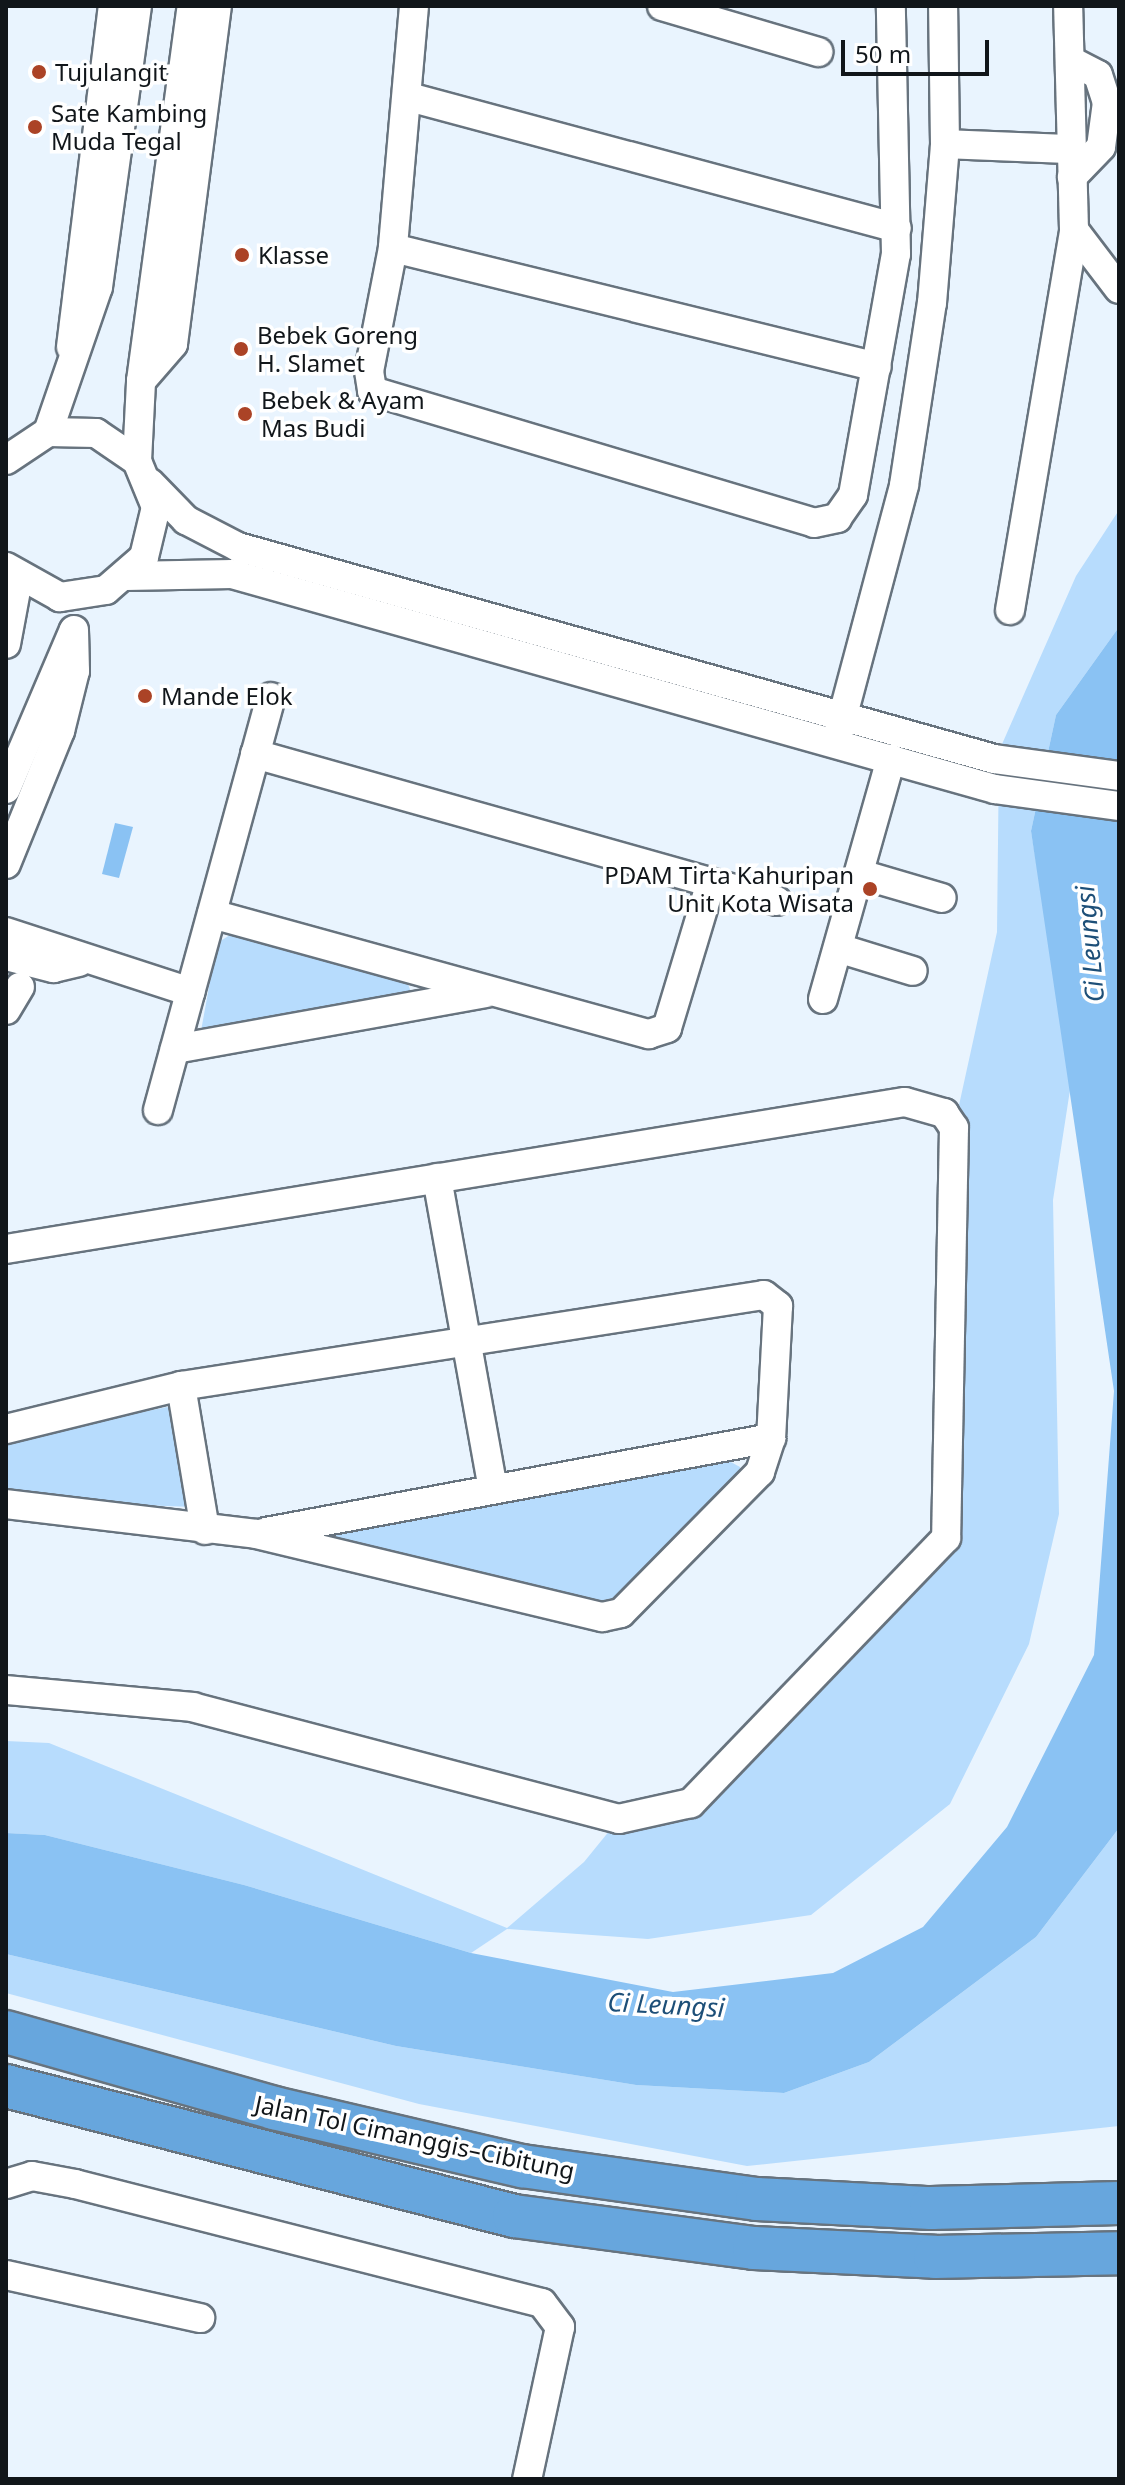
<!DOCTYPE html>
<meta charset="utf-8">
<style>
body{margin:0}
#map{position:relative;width:1125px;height:2485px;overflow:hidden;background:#e9f4fe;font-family:"Noto Sans",sans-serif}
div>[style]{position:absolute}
.green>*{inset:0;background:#b7dcfd}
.water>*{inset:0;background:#8ac2f3}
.roads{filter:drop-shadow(2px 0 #67737e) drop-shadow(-2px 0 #67737e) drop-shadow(0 2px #67737e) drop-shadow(0 -2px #67737e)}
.minor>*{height:28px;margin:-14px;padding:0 14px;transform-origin:14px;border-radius:14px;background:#fff}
.highway>*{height:42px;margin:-21px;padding:0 21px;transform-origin:21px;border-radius:21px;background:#67a6dd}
.dots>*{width:22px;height:22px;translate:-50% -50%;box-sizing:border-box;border:4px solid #fff;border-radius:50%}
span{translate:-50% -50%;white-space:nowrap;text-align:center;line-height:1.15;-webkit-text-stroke:7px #fff;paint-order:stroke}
.poi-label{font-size:24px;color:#11161a}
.left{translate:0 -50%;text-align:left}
.right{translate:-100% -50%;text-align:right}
.street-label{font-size:24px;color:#11161a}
.water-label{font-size:26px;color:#1d4f78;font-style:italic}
.frame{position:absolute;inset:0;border:8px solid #11161a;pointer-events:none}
.scale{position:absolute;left:841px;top:40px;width:148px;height:36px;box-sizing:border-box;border:4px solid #11161a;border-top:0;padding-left:10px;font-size:24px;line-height:28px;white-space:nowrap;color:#11161a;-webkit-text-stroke:6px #fff;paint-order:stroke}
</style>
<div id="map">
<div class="green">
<i style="clip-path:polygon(1119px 510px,1119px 627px,1056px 715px,1031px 831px,1072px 1077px,1053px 1200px,1059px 1514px,1029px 1644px,950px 1804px,811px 1915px,648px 1939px,507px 1929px,471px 1953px,244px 1885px,45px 1835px,6px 1833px,6px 1741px,49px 1743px,507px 1928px,584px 1862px,619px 1819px,691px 1803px,945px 1538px,954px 1128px,997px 932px,999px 751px,1076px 576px)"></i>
<i style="clip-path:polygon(235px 932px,406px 979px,411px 992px,201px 1031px,217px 943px)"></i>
<i style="clip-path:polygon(167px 1407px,179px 1413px,193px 1507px,6px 1500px,6px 1445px,14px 1438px)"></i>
<i style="clip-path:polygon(729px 1461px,740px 1467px,741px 1481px,608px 1610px,332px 1538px,349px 1524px)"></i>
<i style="clip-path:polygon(1119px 1828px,1119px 2126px,747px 2166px,419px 2104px,6px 1993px,6px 1954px,396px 2046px,636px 2085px,784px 2093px,869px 2062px,1036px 1937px)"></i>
</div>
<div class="water">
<i style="clip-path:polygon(1119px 627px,1119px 1828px,1036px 1937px,869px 2062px,784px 2093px,636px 2085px,396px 2046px,6px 1954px,6px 1833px,45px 1835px,244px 1885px,471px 1953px,673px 1992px,833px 1973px,923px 1927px,1007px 1827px,1094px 1655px,1114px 1391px,1031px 831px,1056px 715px)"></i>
<i style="clip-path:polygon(115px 823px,133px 827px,119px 878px,102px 874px)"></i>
</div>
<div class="roads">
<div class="minor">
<i style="left:414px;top:6px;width:243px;rotate:95deg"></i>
<i style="left:393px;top:248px;width:125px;rotate:101deg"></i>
<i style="left:369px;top:371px;width:20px;rotate:81deg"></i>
<i style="left:372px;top:391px;width:461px;rotate:16.6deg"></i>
<i style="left:814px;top:523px;width:24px;rotate:-12deg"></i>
<i style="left:837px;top:518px;width:28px;rotate:-55deg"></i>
<i style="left:853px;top:495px;width:245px;rotate:-79.9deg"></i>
<i style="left:896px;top:254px;width:248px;rotate:-91.2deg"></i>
<i style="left:662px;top:6px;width:163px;rotate:16.4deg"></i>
<i style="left:1071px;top:61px;width:30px;rotate:27deg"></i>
<i style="left:1098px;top:75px;width:28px;rotate:72deg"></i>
<i style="left:1107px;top:102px;width:45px;rotate:97.6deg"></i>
<i style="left:1101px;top:147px;width:42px;rotate:134deg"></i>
<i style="left:409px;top:97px;width:505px;rotate:15.03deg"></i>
<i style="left:945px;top:144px;width:127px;rotate:2.3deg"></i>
<i style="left:1074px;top:230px;width:74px;rotate:52.7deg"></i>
<i style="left:393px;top:248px;width:498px;rotate:13.8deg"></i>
<i style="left:71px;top:347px;width:344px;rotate:-83deg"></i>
<i style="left:141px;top:381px;width:49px;rotate:-49.1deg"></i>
<i style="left:173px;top:344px;width:341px;rotate:-82.6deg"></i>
<i style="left:48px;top:432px;width:153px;rotate:-71deg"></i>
<i style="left:98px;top:287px;width:284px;rotate:-82.1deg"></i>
<i style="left:6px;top:460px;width:50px;rotate:-33.7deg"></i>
<i style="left:48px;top:432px;width:48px;rotate:1.2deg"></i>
<i style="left:96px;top:433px;width:50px;rotate:34.3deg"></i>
<i style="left:137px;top:461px;width:50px;rotate:67.6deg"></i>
<i style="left:156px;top:507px;width:51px;rotate:103.5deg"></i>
<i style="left:144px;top:557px;width:50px;rotate:139deg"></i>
<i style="left:106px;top:590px;width:47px;rotate:171.3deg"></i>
<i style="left:60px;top:597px;width:62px;rotate:-150.9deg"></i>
<i style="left:137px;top:461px;width:80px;rotate:-87.1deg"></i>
<i style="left:141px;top:381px;width:378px;rotate:-82.3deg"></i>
<i style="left:150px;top:483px;width:52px;rotate:45.8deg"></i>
<i style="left:186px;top:520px;width:59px;rotate:27.4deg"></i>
<i style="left:238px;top:547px;width:785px;rotate:15.66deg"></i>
<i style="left:994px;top:759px;width:126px;rotate:7.7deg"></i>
<i style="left:127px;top:576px;width:105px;rotate:-1.1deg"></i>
<i style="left:232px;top:574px;width:793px;rotate:15.74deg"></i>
<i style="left:995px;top:789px;width:125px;rotate:7.8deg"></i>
<i style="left:1010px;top:610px;width:385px;rotate:-80.4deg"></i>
<i style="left:1074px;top:230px;width:224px;rotate:-91.5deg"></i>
<i style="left:6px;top:644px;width:66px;rotate:-79.5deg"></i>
<i style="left:839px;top:730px;width:253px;rotate:-75.1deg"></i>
<i style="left:904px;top:485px;width:184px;rotate:-81.3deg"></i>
<i style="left:932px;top:303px;width:160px;rotate:-85.3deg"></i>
<i style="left:945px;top:144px;width:138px;rotate:-90.8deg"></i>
<i style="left:255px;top:754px;width:542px;rotate:15.73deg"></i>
<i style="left:6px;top:789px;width:171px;rotate:-66.9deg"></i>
<i style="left:6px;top:864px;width:144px;rotate:-67.9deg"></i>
<i style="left:60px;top:731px;width:62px;rotate:-76deg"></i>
<i style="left:75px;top:671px;width:41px;rotate:-91.4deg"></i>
<i style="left:860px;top:874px;width:85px;rotate:16.3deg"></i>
<i style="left:212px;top:914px;width:453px;rotate:15.4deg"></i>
<i style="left:649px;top:1034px;width:19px;rotate:-18deg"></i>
<i style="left:667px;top:1028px;width:152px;rotate:-73.2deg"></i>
<i style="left:6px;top:932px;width:194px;rotate:18deg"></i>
<i style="left:838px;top:948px;width:78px;rotate:17deg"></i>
<i style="left:6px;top:956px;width:49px;rotate:14.3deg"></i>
<i style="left:53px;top:968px;width:27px;rotate:-13deg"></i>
<i style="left:823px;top:999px;width:250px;rotate:-74.2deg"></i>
<i style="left:6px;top:1010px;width:27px;rotate:-59deg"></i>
<i style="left:175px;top:1049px;width:315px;rotate:-10.2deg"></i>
<i style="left:158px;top:1110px;width:428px;rotate:-74.7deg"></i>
<i style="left:437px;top:1178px;width:315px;rotate:79.8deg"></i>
<i style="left:6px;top:1249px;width:911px;rotate:-9.29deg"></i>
<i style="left:905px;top:1102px;width:41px;rotate:15.8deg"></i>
<i style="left:944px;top:1113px;width:18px;rotate:56deg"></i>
<i style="left:954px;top:1128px;width:410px;rotate:91.1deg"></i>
<i style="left:946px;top:1538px;width:368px;rotate:133.9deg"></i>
<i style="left:691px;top:1803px;width:74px;rotate:167.5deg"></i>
<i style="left:619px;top:1819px;width:440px;rotate:-165.3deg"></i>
<i style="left:193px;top:1707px;width:188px;rotate:-174.8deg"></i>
<i style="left:181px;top:1386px;width:146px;rotate:80.5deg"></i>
<i style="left:6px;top:1429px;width:180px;rotate:-13.8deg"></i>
<i style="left:181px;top:1386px;width:590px;rotate:-8.87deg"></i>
<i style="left:764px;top:1295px;width:18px;rotate:38deg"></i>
<i style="left:778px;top:1306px;width:132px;rotate:93deg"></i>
<i style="left:771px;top:1438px;width:36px;rotate:108deg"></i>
<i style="left:760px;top:1472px;width:198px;rotate:134.6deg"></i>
<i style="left:621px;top:1613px;width:19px;rotate:168deg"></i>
<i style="left:602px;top:1617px;width:355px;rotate:-166.5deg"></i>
<i style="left:257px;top:1534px;width:253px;rotate:-173.2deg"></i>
<i style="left:266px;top:1532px;width:514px;rotate:-10.54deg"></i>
<i style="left:6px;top:2184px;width:27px;rotate:-17deg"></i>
<i style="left:32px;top:2176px;width:44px;rotate:10.5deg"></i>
<i style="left:75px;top:2184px;width:482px;rotate:14.3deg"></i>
<i style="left:542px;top:2303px;width:30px;rotate:53deg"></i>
<i style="left:560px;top:2327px;width:156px;rotate:102.2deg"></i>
<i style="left:6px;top:2275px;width:199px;rotate:12.5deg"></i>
</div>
<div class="highway">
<i style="left:6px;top:2032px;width:279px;rotate:15.8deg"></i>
<i style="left:274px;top:2108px;width:255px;rotate:13.2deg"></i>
<i style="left:522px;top:2166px;width:237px;rotate:8deg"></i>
<i style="left:757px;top:2199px;width:174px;rotate:3deg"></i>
<i style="left:931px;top:2208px;width:188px;rotate:-1.5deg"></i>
<i style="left:6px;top:2086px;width:524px;rotate:14.35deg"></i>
<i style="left:514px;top:2216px;width:242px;rotate:7.6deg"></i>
<i style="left:754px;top:2248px;width:181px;rotate:2.8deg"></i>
<i style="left:935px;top:2257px;width:184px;rotate:-1.2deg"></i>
</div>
</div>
<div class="dots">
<i style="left:39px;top:72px;background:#ab4326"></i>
<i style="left:35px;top:127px;background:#ab4326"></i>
<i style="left:242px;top:255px;background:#ab4326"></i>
<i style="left:241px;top:349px;background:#ab4326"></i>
<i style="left:245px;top:414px;background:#ab4326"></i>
<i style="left:145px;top:696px;background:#ab4326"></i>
<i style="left:870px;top:889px;background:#ab4326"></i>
</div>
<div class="poi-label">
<span class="left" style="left:55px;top:72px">Tujulangit</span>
<span class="left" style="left:51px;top:127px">Sate Kambing<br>Muda Tegal</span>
<span class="left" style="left:258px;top:255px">Klasse</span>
<span class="left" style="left:257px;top:349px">Bebek Goreng<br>H. Slamet</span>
<span class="left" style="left:261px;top:414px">Bebek &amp; Ayam<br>Mas Budi</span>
<span class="left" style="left:161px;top:696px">Mande Elok</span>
<span class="right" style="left:854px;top:889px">PDAM Tirta Kahuripan<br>Unit Kota Wisata</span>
</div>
<div class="street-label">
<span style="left:415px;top:2137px;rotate:12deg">Jalan Tol Cimanggis–Cibitung</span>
</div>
<div class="water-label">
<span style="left:1090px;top:944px;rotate:-95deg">Ci Leungsi</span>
<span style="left:666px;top:2005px;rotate:3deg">Ci Leungsi</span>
</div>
<div class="frame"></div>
<div class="scale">50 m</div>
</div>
